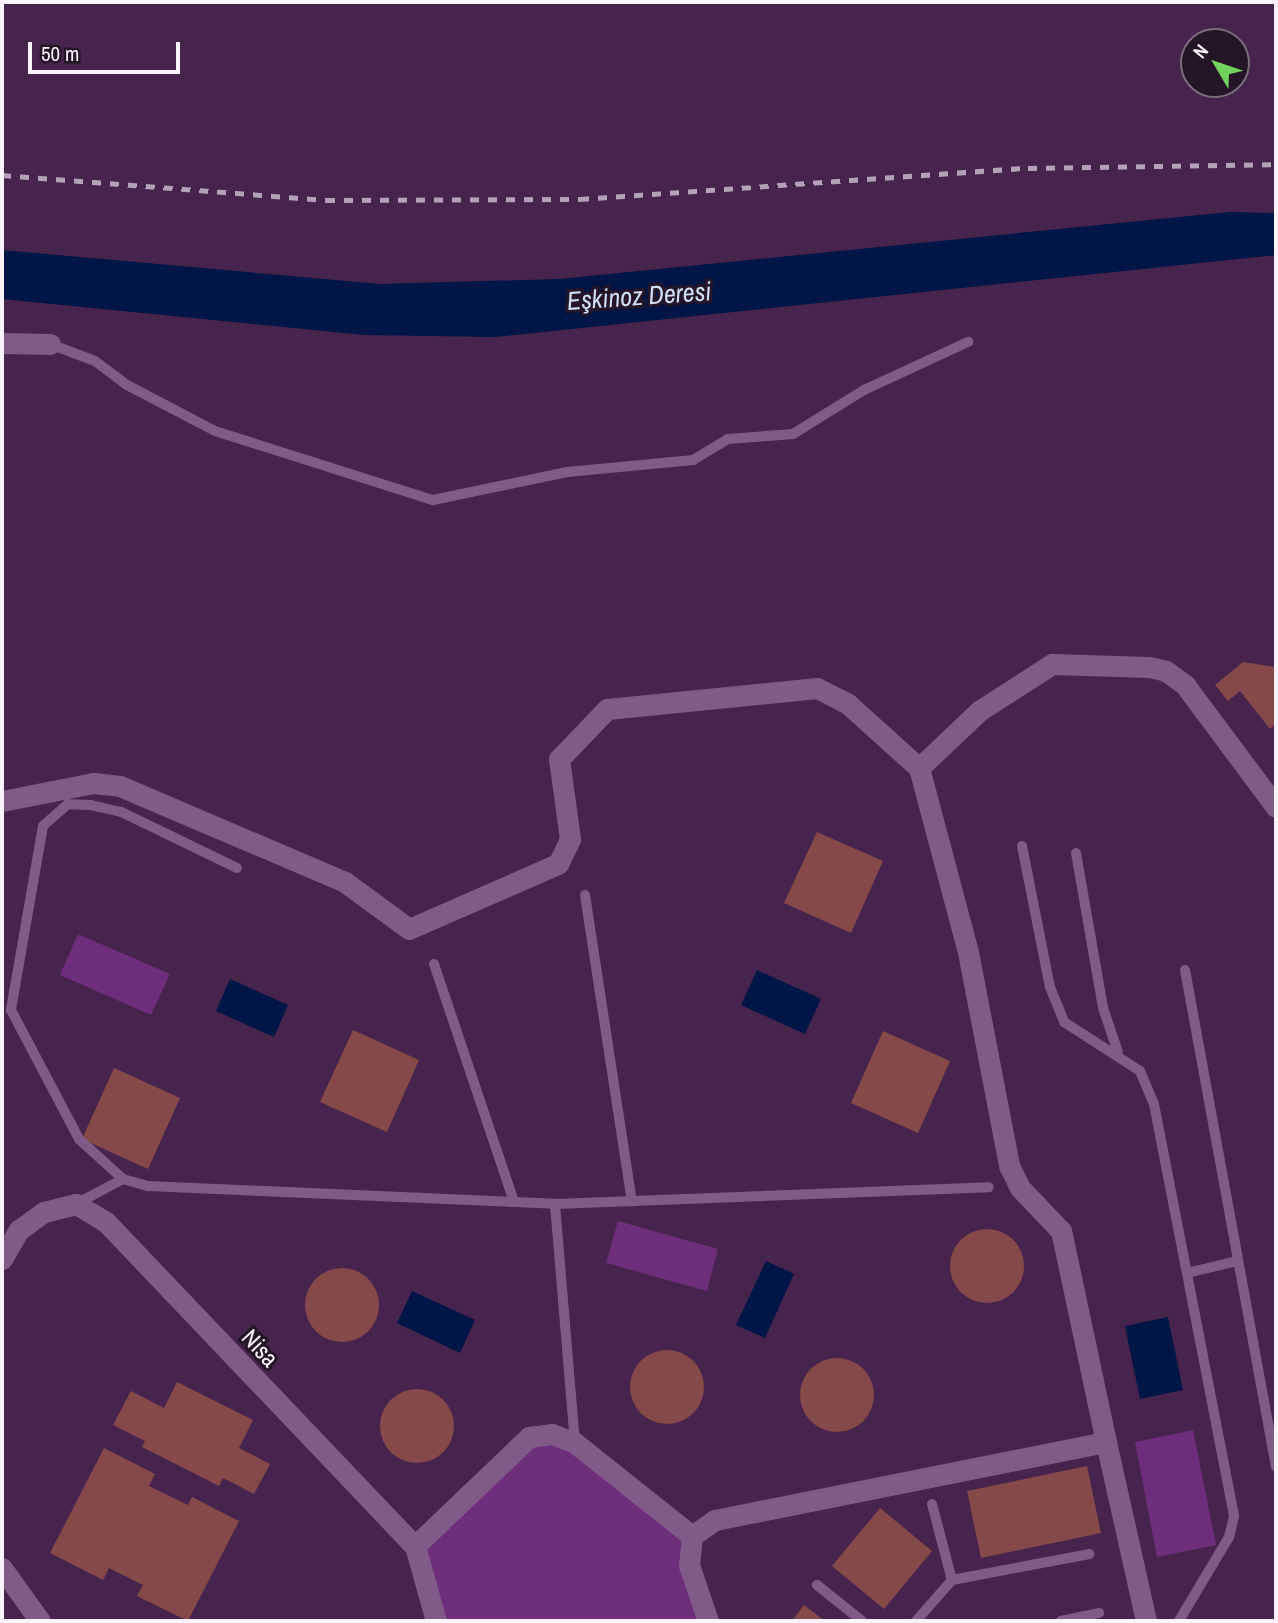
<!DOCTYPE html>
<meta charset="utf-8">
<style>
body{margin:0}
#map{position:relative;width:1278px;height:1623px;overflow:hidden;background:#46244d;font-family:"Archivo Narrow",sans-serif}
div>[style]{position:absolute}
.green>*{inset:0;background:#6e2e7b}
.water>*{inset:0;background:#001646}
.building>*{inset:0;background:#864949}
.round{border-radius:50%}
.lane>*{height:10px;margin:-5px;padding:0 5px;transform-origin:5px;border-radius:5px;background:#815b88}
.street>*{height:21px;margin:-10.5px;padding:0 10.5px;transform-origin:10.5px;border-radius:10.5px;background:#815b88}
.rail>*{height:5px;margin-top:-2.5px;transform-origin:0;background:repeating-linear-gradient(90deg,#b3a1b7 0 9px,transparent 0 18px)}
span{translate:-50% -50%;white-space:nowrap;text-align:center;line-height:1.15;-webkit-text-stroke:6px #241527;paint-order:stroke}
.street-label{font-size:24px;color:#faf2fc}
.water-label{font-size:26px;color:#cfdef7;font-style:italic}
.frame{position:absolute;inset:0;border:4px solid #faf2fc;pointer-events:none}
.north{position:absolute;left:1180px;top:28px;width:70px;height:70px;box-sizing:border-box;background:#241527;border:2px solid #7a6d7c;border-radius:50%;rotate:309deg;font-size:19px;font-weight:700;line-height:28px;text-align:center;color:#faf2fc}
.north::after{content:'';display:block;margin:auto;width:24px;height:32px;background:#71d35e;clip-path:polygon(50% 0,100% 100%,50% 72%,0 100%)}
.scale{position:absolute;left:28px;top:42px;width:152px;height:32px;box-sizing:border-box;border:4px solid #faf2fc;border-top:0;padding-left:9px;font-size:21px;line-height:24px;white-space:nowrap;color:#faf2fc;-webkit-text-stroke:5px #241527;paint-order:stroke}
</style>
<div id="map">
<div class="green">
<i style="clip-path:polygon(78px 934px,170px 974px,151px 1015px,60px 975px)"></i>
<i style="clip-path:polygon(618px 1221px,718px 1249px,707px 1291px,606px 1263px)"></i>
<i style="clip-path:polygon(1193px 1430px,1216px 1545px,1157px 1557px,1135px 1442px)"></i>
<i style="clip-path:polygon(552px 1434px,692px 1536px,708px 1621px,436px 1621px,415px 1546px,529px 1437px)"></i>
</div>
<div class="water">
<i style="clip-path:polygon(1230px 212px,1276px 213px,1276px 255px,495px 337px,364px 335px,2px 299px,2px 250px,380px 284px,559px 279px)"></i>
<i style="clip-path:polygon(757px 970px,821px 999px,805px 1034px,741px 1005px)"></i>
<i style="clip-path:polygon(230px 979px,288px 1005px,274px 1037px,216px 1011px)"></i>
<i style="clip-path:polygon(766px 1261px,794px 1274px,765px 1338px,736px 1325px)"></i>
<i style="clip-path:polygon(412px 1291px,475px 1320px,460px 1353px,397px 1323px)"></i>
<i style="clip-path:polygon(1168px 1317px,1183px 1390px,1140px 1399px,1125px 1326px)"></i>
</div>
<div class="building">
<i style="clip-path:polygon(1243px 662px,1276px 667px,1276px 723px,1270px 729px,1240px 691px,1228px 701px,1215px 685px)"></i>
<i style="clip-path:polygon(817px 832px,883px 861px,851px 933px,784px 903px)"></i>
<i style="clip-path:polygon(353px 1030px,419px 1060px,387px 1132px,320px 1102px)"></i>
<i style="clip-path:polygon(883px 1031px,950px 1061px,918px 1133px,851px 1103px)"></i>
<i style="clip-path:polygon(114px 1068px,180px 1098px,148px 1169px,82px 1139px)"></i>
<i class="round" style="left:950px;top:1229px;width:74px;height:74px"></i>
<i class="round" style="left:305px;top:1268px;width:74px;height:74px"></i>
<i class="round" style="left:630px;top:1350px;width:74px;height:74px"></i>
<i class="round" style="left:800px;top:1358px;width:74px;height:74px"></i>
<i style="clip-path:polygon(177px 1382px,253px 1420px,239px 1448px,270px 1464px,254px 1494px,223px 1478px,219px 1486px,142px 1447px,145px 1441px,113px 1425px,131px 1391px,164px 1408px)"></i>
<i class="round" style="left:380px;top:1389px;width:74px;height:74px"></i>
<i style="clip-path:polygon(104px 1448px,155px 1474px,149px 1486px,188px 1505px,192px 1497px,239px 1521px,188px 1621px,137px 1596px,143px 1585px,109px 1568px,103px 1580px,50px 1553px)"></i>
<i style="clip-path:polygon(1087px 1466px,1101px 1533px,981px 1558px,967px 1491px)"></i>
<i style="clip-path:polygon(880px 1508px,932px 1551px,884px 1609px,832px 1566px)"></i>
<i style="clip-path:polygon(804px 1605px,825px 1621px,792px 1621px)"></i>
</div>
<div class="lane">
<i style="left:50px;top:344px;width:48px;rotate:20.7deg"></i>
<i style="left:95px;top:361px;width:40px;rotate:37deg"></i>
<i style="left:127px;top:385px;width:99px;rotate:27.6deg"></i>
<i style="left:215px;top:431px;width:229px;rotate:17.6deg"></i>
<i style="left:433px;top:500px;width:137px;rotate:-11.8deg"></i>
<i style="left:567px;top:472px;width:127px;rotate:-5.4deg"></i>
<i style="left:693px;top:460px;width:41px;rotate:-31deg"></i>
<i style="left:728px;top:439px;width:65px;rotate:-4.4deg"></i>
<i style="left:793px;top:434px;width:84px;rotate:-31.8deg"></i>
<i style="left:864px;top:390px;width:115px;rotate:-24.8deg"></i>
<i style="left:1022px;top:846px;width:144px;rotate:78.8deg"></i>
<i style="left:1050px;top:987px;width:38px;rotate:68deg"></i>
<i style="left:1064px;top:1022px;width:90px;rotate:32.8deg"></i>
<i style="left:1140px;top:1071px;width:36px;rotate:67deg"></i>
<i style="left:1154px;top:1104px;width:420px;rotate:79deg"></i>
<i style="left:1234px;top:1516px;width:22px;rotate:103deg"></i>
<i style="left:1229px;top:1537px;width:98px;rotate:120.8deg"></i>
<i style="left:1076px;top:853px;width:157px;rotate:80.1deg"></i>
<i style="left:1103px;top:1008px;width:46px;rotate:71.2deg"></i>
<i style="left:237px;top:868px;width:129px;rotate:-154.2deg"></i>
<i style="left:121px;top:812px;width:31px;rotate:-167deg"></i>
<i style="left:91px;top:805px;width:23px;rotate:-178deg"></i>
<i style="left:68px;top:804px;width:33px;rotate:139deg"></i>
<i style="left:43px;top:826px;width:187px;rotate:99.9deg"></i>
<i style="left:11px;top:1010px;width:146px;rotate:62.2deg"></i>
<i style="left:79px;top:1139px;width:59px;rotate:42.3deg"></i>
<i style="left:123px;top:1179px;width:26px;rotate:16deg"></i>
<i style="left:148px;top:1186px;width:407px;rotate:2.5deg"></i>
<i style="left:585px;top:895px;width:310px;rotate:81.3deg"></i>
<i style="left:434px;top:964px;width:251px;rotate:71.4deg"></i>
<i style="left:1185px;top:970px;width:505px;rotate:79.62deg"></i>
<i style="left:76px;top:1204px;width:53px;rotate:-28deg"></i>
<i style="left:1187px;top:1273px;width:51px;rotate:-13.5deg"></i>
<i style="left:575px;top:1443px;width:240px;rotate:-94.8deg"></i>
<i style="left:555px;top:1204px;width:434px;rotate:-2.2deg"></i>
<i style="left:932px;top:1504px;width:79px;rotate:75.3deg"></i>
<i style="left:817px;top:1585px;width:58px;rotate:38.7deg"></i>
<i style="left:916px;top:1621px;width:55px;rotate:-48.7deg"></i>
<i style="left:952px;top:1580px;width:140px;rotate:-10.7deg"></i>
<i style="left:1061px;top:1621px;width:39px;rotate:-12deg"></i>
</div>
<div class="street">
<i style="left:2px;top:343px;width:48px;rotate:1.2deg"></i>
<i style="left:2px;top:801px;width:93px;rotate:-11.2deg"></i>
<i style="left:93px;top:783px;width:27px;rotate:6deg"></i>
<i style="left:120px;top:786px;width:245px;rotate:23.1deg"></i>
<i style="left:345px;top:882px;width:79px;rotate:36.3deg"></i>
<i style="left:409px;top:929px;width:163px;rotate:-23.6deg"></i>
<i style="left:558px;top:864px;width:28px;rotate:-64deg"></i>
<i style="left:570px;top:839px;width:81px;rotate:-97.8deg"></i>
<i style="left:559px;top:759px;width:69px;rotate:-46.2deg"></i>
<i style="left:607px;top:709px;width:211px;rotate:-5.7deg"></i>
<i style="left:817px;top:688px;width:35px;rotate:27deg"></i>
<i style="left:848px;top:704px;width:96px;rotate:42deg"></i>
<i style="left:2px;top:1259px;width:34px;rotate:-60deg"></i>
<i style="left:19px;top:1230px;width:31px;rotate:-36deg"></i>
<i style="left:44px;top:1212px;width:33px;rotate:-14deg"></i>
<i style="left:76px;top:1204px;width:35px;rotate:31deg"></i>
<i style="left:106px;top:1222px;width:448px;rotate:46.4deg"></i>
<i style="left:415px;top:1546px;width:78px;rotate:74.4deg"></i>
<i style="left:1106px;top:1442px;width:216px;rotate:-102deg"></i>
<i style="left:1061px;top:1231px;width:59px;rotate:-133.6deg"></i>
<i style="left:1020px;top:1188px;width:25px;rotate:-116deg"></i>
<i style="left:1009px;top:1165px;width:217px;rotate:-100.9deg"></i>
<i style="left:968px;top:952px;width:190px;rotate:-104.9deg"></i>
<i style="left:919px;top:768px;width:83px;rotate:-43.5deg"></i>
<i style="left:979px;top:711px;width:87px;rotate:-32.8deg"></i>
<i style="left:1052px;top:664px;width:97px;rotate:1.8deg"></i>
<i style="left:1149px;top:667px;width:17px;rotate:13deg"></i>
<i style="left:1166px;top:671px;width:24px;rotate:36deg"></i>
<i style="left:1185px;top:685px;width:152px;rotate:53.3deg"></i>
<i style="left:415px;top:1546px;width:158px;rotate:-43.7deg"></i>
<i style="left:529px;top:1437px;width:23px;rotate:-7deg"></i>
<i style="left:552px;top:1434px;width:25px;rotate:21deg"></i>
<i style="left:575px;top:1443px;width:149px;rotate:38.5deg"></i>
<i style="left:2px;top:1568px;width:65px;rotate:54.4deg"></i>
<i style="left:708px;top:1621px;width:59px;rotate:-108.7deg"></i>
<i style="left:689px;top:1565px;width:29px;rotate:-84deg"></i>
<i style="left:692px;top:1536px;width:28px;rotate:-35deg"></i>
<i style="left:715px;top:1520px;width:399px;rotate:-11.3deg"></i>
<i style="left:1106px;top:1442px;width:183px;rotate:77.4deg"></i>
</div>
<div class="rail">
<i style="left:2px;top:175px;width:325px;rotate:4.4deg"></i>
<i style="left:326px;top:200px;width:254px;rotate:-0.2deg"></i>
<i style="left:580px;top:199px;width:449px;rotate:-4deg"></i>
<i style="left:1028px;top:168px;width:248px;rotate:-0.9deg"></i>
</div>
<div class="street-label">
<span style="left:260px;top:1348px;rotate:47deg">Nisa</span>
</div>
<div class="water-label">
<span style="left:639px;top:296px;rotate:-4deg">Eşkinoz Deresi</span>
</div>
<div class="frame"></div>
<div class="north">N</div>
<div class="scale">50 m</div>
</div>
